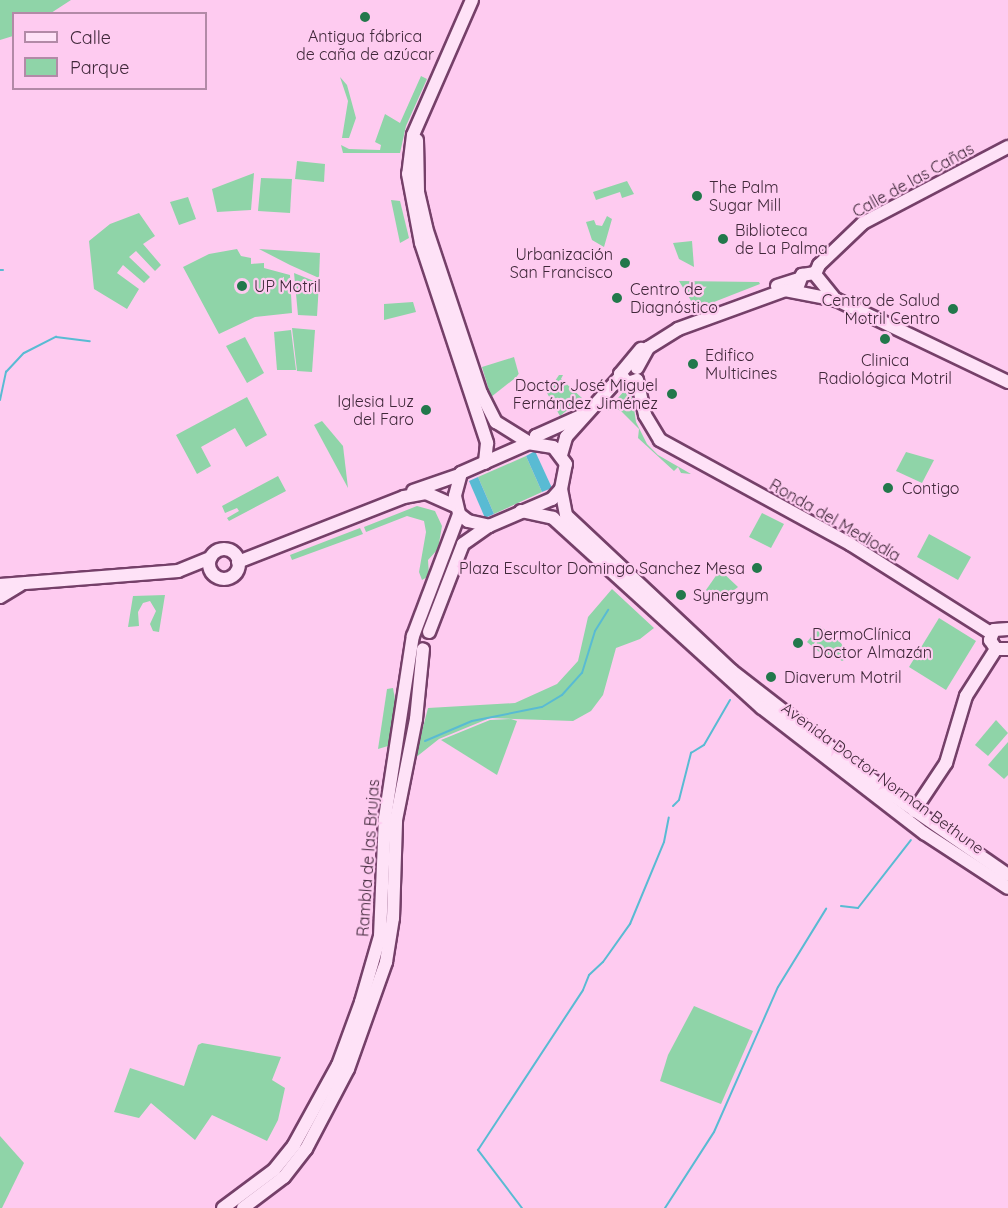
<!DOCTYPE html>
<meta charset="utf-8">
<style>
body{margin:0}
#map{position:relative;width:1008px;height:1208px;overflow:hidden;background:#fecbf0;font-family:Quicksand,sans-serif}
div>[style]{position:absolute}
.green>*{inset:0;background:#8fd4a8}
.water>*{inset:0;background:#59bbd3}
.stream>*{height:2px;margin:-1px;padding:0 1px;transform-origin:1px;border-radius:1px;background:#59bbd3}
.roads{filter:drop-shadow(2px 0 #754069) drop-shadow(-2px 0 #754069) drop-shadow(0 2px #754069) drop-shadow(0 -2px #754069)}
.secondary>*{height:12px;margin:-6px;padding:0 6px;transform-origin:6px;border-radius:6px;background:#fee2f7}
.secondary>.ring{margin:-6px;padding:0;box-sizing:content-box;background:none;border:12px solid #fee2f7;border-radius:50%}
.dots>*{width:16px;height:16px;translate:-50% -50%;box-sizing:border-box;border:3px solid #fecbf0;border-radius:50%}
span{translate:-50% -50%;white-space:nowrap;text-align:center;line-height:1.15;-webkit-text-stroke:4.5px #fecbf0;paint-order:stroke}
.poi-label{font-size:16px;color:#40283a}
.left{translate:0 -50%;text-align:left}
.right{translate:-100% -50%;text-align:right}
.street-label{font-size:16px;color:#40283a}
.legend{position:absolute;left:12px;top:12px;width:195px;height:78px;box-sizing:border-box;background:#fecbf0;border:2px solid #b28aa7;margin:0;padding:8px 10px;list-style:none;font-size:18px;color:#40283a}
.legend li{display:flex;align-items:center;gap:12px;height:30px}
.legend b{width:30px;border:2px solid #b28aa7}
</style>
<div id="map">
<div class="green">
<i style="clip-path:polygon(0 0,71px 0,51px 13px,14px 14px,13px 36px,0 40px)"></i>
<i style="clip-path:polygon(421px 76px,427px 79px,406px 126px,400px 153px,343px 153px,341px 145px,349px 149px,380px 150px,381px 145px,375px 142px,385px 114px,400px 123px)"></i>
<i style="clip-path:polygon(340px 77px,347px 85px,356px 118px,349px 138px,342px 138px,348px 101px)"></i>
<i style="clip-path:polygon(297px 161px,325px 164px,324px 182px,295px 179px)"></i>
<i style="clip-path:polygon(254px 173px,251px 210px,217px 212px,212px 189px)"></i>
<i style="clip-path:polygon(261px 178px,292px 179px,290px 213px,258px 211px)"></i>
<i style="clip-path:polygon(627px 181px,634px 194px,622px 198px,620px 192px,596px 200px,593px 192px)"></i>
<i style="clip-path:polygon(188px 197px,196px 219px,179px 225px,170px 202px)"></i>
<i style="clip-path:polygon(391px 200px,400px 201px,409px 238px,400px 243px)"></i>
<i style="clip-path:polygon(139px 213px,155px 236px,143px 244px,161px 265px,155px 271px,136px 251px,129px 257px,150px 277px,144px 283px,123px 265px,117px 273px,139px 289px,127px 309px,94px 289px,89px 241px,110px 224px)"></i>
<i style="clip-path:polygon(607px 216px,612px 219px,604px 247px,592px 240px,586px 222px,594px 220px,596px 225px,602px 226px)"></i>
<i style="clip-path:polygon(692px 241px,694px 267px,679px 259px,673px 243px)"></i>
<i style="clip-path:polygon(237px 249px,241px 256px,251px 258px,251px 264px,264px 263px,264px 268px,290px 275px,292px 313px,255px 317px,219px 334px,183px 267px,209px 254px)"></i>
<i style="clip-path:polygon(259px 249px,320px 253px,319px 278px,290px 265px)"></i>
<i style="clip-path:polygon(294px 273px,319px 283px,317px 316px,298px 315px)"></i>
<i style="clip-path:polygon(679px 281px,759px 282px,760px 284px,696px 309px)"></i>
<i style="clip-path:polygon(413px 302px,416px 312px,384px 320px,384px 304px)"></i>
<i style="clip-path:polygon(292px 328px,315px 330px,312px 372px,297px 371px)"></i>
<i style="clip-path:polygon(291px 330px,296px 370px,277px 370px,274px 332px)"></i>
<i style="clip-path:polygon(245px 337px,264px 373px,247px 383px,226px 346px)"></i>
<i style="clip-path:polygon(514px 357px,519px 375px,491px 397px,482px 367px)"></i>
<i style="clip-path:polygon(559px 375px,563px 375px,561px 379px,582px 398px,560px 416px,547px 393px)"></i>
<i style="clip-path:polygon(624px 391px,632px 395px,636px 422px,647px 444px,658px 455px,691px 474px,681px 473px,678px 467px,674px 471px,638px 438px,639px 429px,621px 411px,615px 408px,607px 411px)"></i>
<i style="clip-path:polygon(247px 397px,267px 435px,246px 447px,235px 428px,201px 447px,211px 466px,197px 474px,176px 435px)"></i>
<i style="clip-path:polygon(322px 421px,343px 446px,348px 488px,314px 425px)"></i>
<i style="clip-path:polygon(906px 452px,934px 460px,922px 483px,896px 471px)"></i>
<i style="clip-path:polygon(526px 456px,542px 492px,494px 514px,478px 477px)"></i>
<i style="clip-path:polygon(278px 476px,286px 491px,229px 521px,227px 518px,239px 511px,237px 508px,225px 513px,222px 506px)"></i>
<i style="clip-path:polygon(417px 506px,435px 511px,442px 526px,438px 549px,428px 560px,429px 576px,422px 580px,419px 572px,426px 532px,424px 521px,407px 516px,366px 532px,364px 527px)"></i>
<i style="clip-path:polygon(762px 513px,784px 524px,771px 548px,749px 537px)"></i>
<i style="clip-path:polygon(360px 528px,363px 534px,292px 560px,290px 555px)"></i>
<i style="clip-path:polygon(929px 534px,971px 557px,958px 580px,917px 557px)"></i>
<i style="clip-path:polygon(720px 570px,738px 587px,719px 602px,706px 590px)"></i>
<i style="clip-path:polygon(612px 589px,654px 628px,640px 639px,616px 648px,603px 695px,591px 711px,573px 721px,490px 718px,439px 739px,415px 758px,428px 708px,515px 703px,557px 684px,578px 661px,588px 617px)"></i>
<i style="clip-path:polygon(165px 595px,159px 632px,153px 631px,150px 624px,156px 611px,150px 601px,143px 603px,138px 612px,139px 626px,128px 627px,133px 596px)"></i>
<i style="clip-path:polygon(939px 618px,976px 641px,946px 690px,909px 667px)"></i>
<i style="clip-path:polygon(820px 626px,841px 643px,849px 657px,842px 661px,832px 654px,828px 659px,807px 642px)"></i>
<i style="clip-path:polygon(393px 688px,396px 705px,388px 746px,378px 749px,387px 689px)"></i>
<i style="clip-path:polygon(511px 719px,517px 721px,497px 775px,441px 740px,490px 720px)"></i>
<i style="clip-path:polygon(996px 720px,1008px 733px,988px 756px,975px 745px)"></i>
<i style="clip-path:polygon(1008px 742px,1008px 775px,1004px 779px,988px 765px)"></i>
<i style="clip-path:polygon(694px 1006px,753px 1031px,721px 1104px,660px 1081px,668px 1055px)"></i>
<i style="clip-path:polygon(202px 1043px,281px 1057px,272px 1080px,285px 1088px,278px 1120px,267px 1141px,212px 1115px,195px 1140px,151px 1103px,139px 1118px,114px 1112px,130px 1068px,184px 1086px,198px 1045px)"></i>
<i style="clip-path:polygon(0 1136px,24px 1163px,2px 1208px,0 1208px)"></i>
</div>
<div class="water">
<i style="clip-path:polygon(535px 451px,552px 488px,542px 492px,526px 456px)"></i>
<i style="clip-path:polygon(478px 477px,494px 514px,485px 518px,469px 481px)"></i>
</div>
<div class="stream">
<i style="left:0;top:270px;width:3px"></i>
<i style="left:0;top:400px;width:29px;rotate:-78deg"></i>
<i style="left:6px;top:372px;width:26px;rotate:-47deg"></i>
<i style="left:24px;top:353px;width:36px;rotate:-27deg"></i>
<i style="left:56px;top:337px;width:34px;rotate:7deg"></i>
<i style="left:425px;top:741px;width:51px;rotate:-23.1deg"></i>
<i style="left:472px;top:721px;width:71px;rotate:-11.3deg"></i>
<i style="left:542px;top:707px;width:23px;rotate:-31deg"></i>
<i style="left:562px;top:695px;width:30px;rotate:-48deg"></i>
<i style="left:582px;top:673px;width:44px;rotate:-72.8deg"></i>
<i style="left:595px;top:631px;width:25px;rotate:-58deg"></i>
<i style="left:673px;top:806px;width:8px;rotate:-45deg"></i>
<i style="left:679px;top:800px;width:49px;rotate:-75.7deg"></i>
<i style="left:691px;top:753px;width:15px;rotate:-32deg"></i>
<i style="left:704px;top:745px;width:52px;rotate:-60deg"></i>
<i style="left:841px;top:906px;width:17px;rotate:7deg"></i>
<i style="left:858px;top:908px;width:86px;rotate:-52.1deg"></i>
<i style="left:522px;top:1208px;width:73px;rotate:-127.2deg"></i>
<i style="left:478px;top:1150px;width:191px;rotate:-56.7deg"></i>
<i style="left:583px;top:990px;width:16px;rotate:-68deg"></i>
<i style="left:589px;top:975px;width:19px;rotate:-43deg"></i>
<i style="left:603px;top:962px;width:47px;rotate:-54.6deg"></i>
<i style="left:630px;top:924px;width:89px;rotate:-67.5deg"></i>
<i style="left:664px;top:842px;width:25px;rotate:-79deg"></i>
<i style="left:665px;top:1208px;width:90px;rotate:-57.2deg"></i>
<i style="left:714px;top:1132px;width:158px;rotate:-66.2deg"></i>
<i style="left:778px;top:987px;width:92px;rotate:-58.4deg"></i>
</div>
<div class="roads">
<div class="secondary">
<i style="left:472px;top:0;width:147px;rotate:113.6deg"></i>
<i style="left:413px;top:135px;width:39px;rotate:97deg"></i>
<i style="left:408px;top:174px;width:70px;rotate:79.3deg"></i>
<i style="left:421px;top:243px;width:211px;rotate:71.7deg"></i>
<i style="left:487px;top:443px;width:20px;rotate:96deg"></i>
<i style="left:417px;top:140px;width:52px;rotate:88.9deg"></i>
<i style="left:418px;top:192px;width:37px;rotate:77deg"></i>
<i style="left:426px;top:228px;width:174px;rotate:71.6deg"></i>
<i style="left:481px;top:393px;width:33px;rotate:63deg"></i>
<i style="left:496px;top:422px;width:39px;rotate:32deg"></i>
<i style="left:815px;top:274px;width:10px;rotate:-66deg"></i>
<i style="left:819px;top:265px;width:61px;rotate:-43.7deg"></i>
<i style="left:863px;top:223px;width:164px;rotate:-27.7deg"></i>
<i style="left:777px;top:286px;width:23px;rotate:-18deg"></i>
<i style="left:798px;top:286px;width:12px;rotate:-70deg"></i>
<i style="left:802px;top:275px;width:12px;rotate:-9deg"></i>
<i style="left:814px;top:273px;width:35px;rotate:51deg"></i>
<i style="left:637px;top:368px;width:23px;rotate:-61deg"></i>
<i style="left:648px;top:348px;width:36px;rotate:-32deg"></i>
<i style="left:678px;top:329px;width:114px;rotate:-20deg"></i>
<i style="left:785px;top:290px;width:53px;rotate:10.9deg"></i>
<i style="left:837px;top:300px;width:190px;rotate:25.6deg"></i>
<i style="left:637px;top:380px;width:36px;rotate:77deg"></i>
<i style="left:645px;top:415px;width:29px;rotate:59deg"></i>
<i style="left:660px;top:440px;width:217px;rotate:28.7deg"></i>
<i style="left:850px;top:544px;width:167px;rotate:32.3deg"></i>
<i style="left:637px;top:380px;width:9px;rotate:162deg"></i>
<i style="left:628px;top:383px;width:12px;rotate:-132deg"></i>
<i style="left:620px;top:374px;width:33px;rotate:-50deg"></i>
<i style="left:535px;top:442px;width:6px;rotate:-81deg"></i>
<i style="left:536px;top:436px;width:49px;rotate:-24deg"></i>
<i style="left:561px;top:455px;width:19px;rotate:-74deg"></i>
<i style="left:566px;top:437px;width:81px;rotate:-48deg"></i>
<i style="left:561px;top:489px;width:26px;rotate:79deg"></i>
<i style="left:566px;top:515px;width:228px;rotate:43.2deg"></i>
<i style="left:732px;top:671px;width:197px;rotate:37.8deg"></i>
<i style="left:888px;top:792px;width:146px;rotate:34.7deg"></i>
<i style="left:413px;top:491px;width:49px;rotate:-19.2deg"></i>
<i style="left:521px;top:511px;width:33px;rotate:12deg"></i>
<i style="left:553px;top:518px;width:282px;rotate:42.3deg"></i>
<i style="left:762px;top:708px;width:205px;rotate:37.7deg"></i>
<i style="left:924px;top:833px;width:100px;rotate:33.2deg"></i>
<i class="ring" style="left:209px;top:549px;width:18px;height:18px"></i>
<i style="left:238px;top:562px;width:178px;rotate:-21.4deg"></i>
<i style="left:404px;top:497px;width:22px;rotate:-10deg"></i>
<i style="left:426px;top:493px;width:32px;rotate:24deg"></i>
<i style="left:0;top:585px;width:179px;rotate:-4.5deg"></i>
<i style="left:178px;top:571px;width:35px;rotate:-22deg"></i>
<i style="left:0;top:597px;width:23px;rotate:-31deg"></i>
<i style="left:1008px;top:629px;width:14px;rotate:176deg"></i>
<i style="left:994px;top:630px;width:11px;rotate:112deg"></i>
<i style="left:990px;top:640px;width:11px;rotate:56deg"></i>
<i style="left:996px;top:649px;width:12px"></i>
<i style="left:429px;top:632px;width:94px;rotate:-68.9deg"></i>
<i style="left:463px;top:544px;width:32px;rotate:-35deg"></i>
<i style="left:489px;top:526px;width:69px;rotate:-23.2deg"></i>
<i style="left:552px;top:499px;width:13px;rotate:-48deg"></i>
<i style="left:561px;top:489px;width:25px;rotate:-79deg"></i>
<i style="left:566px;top:464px;width:21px;rotate:-127deg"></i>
<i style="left:553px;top:447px;width:24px;rotate:-171deg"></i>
<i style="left:529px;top:443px;width:74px;rotate:156.2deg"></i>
<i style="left:461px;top:473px;width:24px;rotate:105deg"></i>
<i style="left:455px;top:496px;width:18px;rotate:77deg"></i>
<i style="left:459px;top:514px;width:11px;rotate:38deg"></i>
<i style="left:468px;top:521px;width:22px;rotate:13deg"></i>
<i style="left:914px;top:811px;width:58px;rotate:-56.3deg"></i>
<i style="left:946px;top:763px;width:70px;rotate:-73.4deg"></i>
<i style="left:966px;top:696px;width:56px;rotate:-57.4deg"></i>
<i style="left:223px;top:1208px;width:64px;rotate:-36.7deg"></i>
<i style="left:274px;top:1170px;width:32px;rotate:-51deg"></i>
<i style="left:294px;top:1145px;width:91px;rotate:-61.2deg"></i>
<i style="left:338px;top:1065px;width:67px;rotate:-69.9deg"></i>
<i style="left:361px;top:1002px;width:69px;rotate:-73.9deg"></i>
<i style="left:380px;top:936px;width:118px;rotate:-87.6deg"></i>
<i style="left:385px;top:818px;width:184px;rotate:-81.3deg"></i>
<i style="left:413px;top:636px;width:130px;rotate:-69.3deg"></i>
<i style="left:243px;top:1208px;width:51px;rotate:-37.1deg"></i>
<i style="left:284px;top:1177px;width:36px;rotate:-52deg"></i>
<i style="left:306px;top:1149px;width:90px;rotate:-62.3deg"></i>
<i style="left:348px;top:1069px;width:114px;rotate:-70.4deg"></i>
<i style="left:386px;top:962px;width:45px;rotate:-81deg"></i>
<i style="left:393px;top:918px;width:98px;rotate:-88.2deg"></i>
<i style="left:396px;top:820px;width:103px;rotate:-78.8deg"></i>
<i style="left:416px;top:719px;width:70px;rotate:-84.3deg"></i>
</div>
</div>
<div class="dots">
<i style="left:365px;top:17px;background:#22784b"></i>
<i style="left:697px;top:196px;background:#22784b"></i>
<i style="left:723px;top:239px;background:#22784b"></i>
<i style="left:625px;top:263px;background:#22784b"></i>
<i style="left:242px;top:286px;background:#22784b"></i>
<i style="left:617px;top:298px;background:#22784b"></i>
<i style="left:953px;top:309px;background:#22784b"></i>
<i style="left:885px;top:339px;background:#22784b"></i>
<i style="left:693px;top:364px;background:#22784b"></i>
<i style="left:672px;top:394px;background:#22784b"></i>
<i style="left:426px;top:410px;background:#22784b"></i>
<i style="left:888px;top:488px;background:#22784b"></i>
<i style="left:757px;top:568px;background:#22784b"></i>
<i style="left:681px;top:595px;background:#22784b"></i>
<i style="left:798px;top:643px;background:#22784b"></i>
<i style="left:771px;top:677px;background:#22784b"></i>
</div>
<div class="poi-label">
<span style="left:365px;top:45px">Antigua fábrica<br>de caña de azúcar</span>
<span class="left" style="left:709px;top:196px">The Palm<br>Sugar Mill</span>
<span class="left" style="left:735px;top:239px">Biblioteca<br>de La Palma</span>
<span class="right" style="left:613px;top:263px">Urbanización<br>San Francisco</span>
<span class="left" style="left:254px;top:286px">UP Motril</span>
<span class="left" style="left:630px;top:298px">Centro de<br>Diagnóstico</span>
<span class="right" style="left:940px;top:309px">Centro de Salud<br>Motril Centro</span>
<span class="left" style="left:705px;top:364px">Edifico<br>Multicines</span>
<span style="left:885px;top:369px">Clinica<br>Radiológica Motril</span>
<span class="right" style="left:658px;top:394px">Doctor José Miguel<br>Fernández Jiménez</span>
<span class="right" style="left:414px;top:410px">Iglesia Luz<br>del Faro</span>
<span class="left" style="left:902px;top:488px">Contigo</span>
<span class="right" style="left:745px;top:568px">Plaza Escultor Domingo Sanchez Mesa</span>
<span class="left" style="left:693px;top:595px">Synergym</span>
<span class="left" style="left:812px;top:643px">DermoClínica<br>Doctor Almazán</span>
<span class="left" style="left:784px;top:677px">Diaverum Motril</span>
</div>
<div class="street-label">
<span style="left:913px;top:180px;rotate:-29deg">Calle de las Cañas</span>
<span style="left:835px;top:520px;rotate:30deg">Ronda del Mediodía</span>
<span style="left:883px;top:778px;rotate:36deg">Avenida Doctor Norman Bethune</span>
<span style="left:368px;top:858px;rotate:-86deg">Rambla de las Brujas</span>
</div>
<ul class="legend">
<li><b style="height:8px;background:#fee2f7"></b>Calle</li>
<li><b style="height:16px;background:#8fd4a8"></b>Parque</li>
</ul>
</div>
